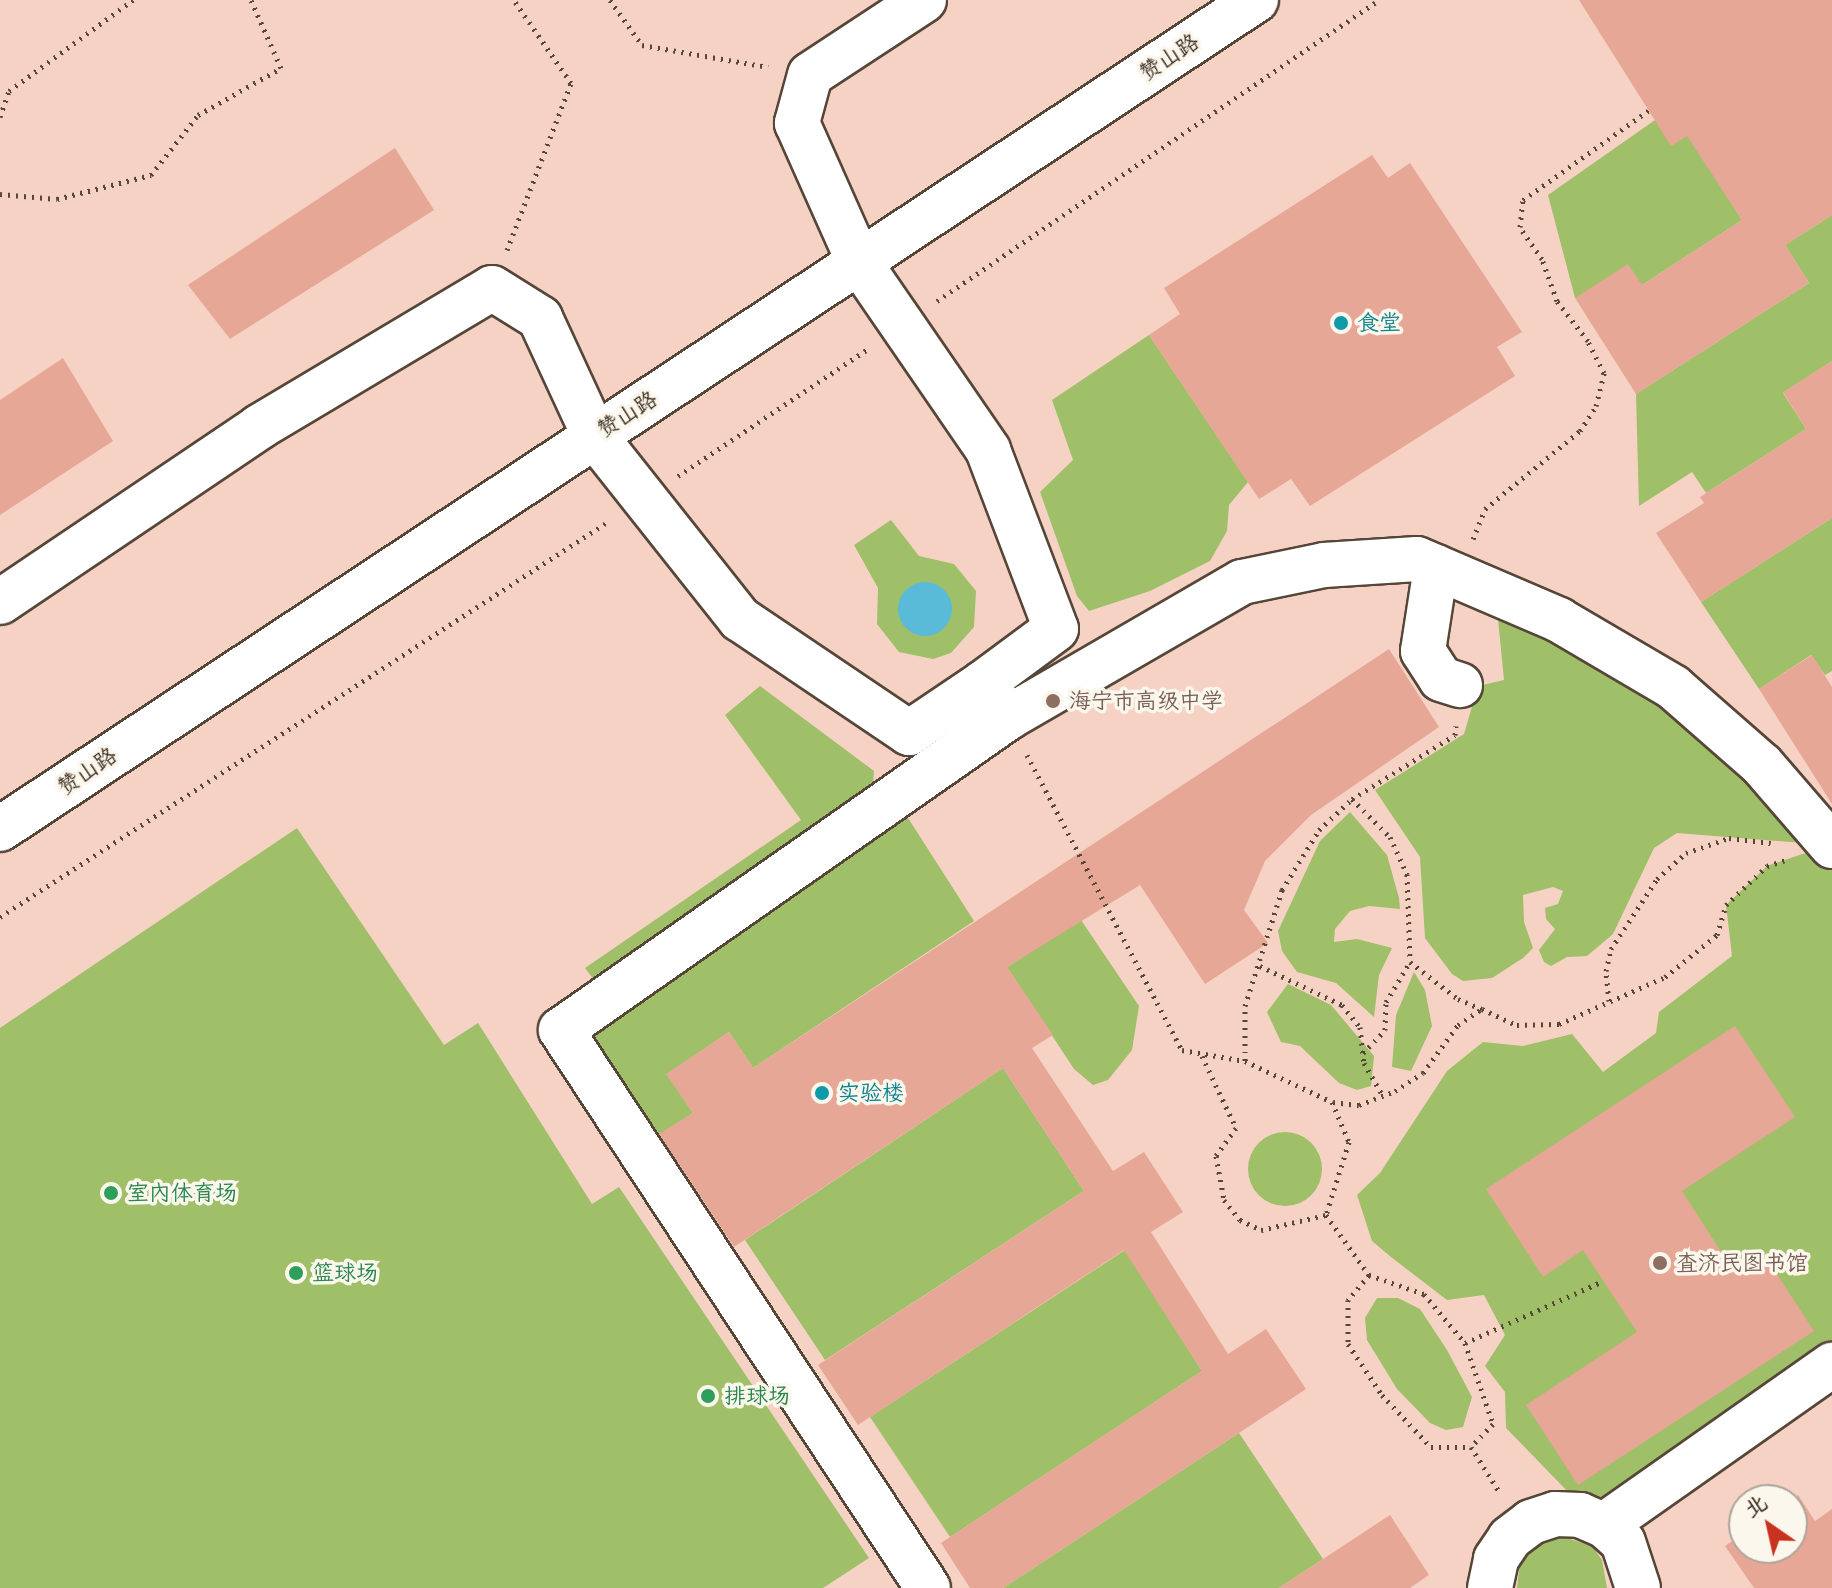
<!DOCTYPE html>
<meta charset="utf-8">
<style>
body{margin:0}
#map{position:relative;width:1832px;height:1588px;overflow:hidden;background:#ede6c8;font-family:"Shantell Sans","LXGW WenKai TC",sans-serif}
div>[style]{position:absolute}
.built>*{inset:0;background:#f6d2c5}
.green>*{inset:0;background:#9fbf68}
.round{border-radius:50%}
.water>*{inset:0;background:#5abbd9}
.building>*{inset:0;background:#e7a796}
.path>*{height:5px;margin-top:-2.5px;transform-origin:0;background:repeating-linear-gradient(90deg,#564638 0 2px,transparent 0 8px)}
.roads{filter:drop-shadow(2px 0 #564638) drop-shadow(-2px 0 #564638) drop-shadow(0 2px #564638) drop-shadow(0 -2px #564638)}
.minor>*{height:44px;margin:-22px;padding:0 22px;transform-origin:22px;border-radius:22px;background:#fff}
.tertiary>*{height:44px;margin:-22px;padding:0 22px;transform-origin:22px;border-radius:22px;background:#fff}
.dots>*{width:22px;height:22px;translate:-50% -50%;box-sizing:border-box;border:4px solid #fbf7ec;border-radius:50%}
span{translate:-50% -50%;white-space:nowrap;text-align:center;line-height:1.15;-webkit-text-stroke:7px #fbf7ec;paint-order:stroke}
.street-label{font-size:22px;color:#3b2a1e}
.culture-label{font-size:22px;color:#0d838f}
.left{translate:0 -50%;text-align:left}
.education-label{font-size:22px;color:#785e54}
.leisure-label{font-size:22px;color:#27864d}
.north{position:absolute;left:1728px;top:1484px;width:80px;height:80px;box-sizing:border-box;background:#fbf7ec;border:2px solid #aea59a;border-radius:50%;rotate:326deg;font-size:22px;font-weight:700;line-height:32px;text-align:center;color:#3b2a1e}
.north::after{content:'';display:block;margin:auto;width:28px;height:36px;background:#c8321e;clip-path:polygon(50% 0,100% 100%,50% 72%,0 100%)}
</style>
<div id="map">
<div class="built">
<i style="clip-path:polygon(evenodd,0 0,1832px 0,1832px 1588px,0 1588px,0 0,1744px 1500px,1792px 1500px,1792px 1548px,1744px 1548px,1744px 1500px)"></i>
</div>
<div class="green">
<i style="clip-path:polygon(1832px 44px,1719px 184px,1742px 220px,1642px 285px,1575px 298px,1548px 195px,1655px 120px)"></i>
<i style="clip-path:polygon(1832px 215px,1832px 361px,1783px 393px,1806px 429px,1706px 493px,1692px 472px,1639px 506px,1636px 394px,1809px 283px,1785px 245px)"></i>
<i style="clip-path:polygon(1149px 335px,1248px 482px,1229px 505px,1227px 531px,1210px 561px,1150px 591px,1089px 611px,1077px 596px,1040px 492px,1073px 460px,1052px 400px)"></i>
<i style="clip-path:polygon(1832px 518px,1832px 671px,1825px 675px,1811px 655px,1759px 689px,1701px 602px)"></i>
<i style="clip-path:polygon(891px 520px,919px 556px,954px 564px,976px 591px,974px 627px,951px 653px,933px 659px,899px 652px,877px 624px,878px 588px,854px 545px)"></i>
<i style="clip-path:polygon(1498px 619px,1559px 620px,1832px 846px,1832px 1365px,1621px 1513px,1575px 1499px,1506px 1428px,1505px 1392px,1485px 1366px,1505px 1335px,1484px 1295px,1447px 1300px,1391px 1257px,1372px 1241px,1357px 1195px,1380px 1173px,1447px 1071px,1483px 1042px,1523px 1046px,1572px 1034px,1603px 1072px,1656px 1033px,1659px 1012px,1732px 956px,1726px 905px,1767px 866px,1829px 845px,1677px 833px,1654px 848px,1613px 934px,1587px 956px,1567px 957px,1551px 966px,1544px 962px,1539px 950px,1555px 929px,1546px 919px,1545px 908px,1558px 904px,1563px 891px,1553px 887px,1523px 895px,1524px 922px,1533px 948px,1523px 958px,1492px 978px,1463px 981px,1452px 974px,1425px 938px,1420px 857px,1375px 790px,1464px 734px,1478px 686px,1504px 680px)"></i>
<i style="clip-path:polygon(760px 686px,874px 771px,871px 812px,894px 796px,974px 921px,753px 1068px,729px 1032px,667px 1074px,693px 1113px,659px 1135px,580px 1016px,607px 997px,585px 968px,801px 820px,725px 715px)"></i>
<i style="clip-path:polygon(1350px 812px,1387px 855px,1399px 898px,1400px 909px,1369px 906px,1350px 911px,1335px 929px,1334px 942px,1357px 939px,1392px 948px,1379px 975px,1374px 1017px,1336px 983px,1297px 972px,1282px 951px,1278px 931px,1320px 841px)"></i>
<i style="clip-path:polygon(297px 828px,444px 1045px,478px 1023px,592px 1204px,619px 1187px,869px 1558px,823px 1588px,0 1588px,0 1028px)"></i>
<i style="clip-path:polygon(1081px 920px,1139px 1006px,1132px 1050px,1108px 1080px,1093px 1085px,1074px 1069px,1007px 967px)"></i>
<i style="clip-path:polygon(1414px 972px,1425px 990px,1432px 1026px,1411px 1071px,1392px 1067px,1396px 1015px)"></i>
<i style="clip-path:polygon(1288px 984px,1331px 1005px,1374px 1056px,1371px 1086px,1357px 1090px,1339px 1083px,1300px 1046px,1281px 1042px,1267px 1012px)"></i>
<i style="clip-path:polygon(1003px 1068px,1084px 1191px,825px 1360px,745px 1240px)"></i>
<i class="round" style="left:1248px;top:1132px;width:74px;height:74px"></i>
<i style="clip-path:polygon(1125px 1250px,1202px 1371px,950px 1537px,870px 1417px)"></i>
<i style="clip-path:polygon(1377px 1298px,1398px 1298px,1420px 1309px,1447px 1350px,1472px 1397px,1463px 1427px,1446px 1430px,1430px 1423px,1397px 1389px,1367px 1340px,1365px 1318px)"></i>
<i style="clip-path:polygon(1239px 1433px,1323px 1559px,1279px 1588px,1003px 1588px)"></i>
<i style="clip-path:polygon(1561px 1536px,1592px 1546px,1602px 1560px,1607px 1588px,1517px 1588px,1520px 1563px,1530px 1549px)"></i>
</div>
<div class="water">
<i class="round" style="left:898px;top:582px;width:54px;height:54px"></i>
</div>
<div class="building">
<i style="clip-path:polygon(1579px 0,1832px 0,1832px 215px,1785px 245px,1809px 283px,1636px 394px,1575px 298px,1628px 264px,1642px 285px,1742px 220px,1687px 136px,1671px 146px)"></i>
<i style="clip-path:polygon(395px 148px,434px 210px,230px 339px,188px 285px)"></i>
<i style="clip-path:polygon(1372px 155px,1388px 178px,1410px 163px,1522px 332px,1497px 347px,1515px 376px,1310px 506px,1291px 479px,1259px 499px,1149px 335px,1180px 314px,1164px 288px)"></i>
<i style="clip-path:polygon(63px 358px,113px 441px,0 515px,0 400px)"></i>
<i style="clip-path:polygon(1832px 361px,1832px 518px,1701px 602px,1656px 533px,1704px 503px,1700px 497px,1806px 429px,1783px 392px)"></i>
<i style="clip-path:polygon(1389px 649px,1439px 727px,1311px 815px,1265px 861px,1244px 910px,1268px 943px,1205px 984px,1140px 885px,1007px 967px,1053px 1035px,1032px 1048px,1113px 1171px,1144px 1152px,1183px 1212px,1151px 1232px,1228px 1354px,1266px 1329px,1306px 1389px,1003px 1588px,970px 1588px,941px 1543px,1202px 1371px,1124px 1250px,858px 1425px,818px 1365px,1084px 1191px,1003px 1068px,734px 1247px,659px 1134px,693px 1113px,666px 1074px,729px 1032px,753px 1068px)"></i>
<i style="clip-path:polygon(1812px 655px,1832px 687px,1832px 804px,1759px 689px)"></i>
<i style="clip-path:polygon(1735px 1026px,1795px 1117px,1682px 1191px,1734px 1272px,1763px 1253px,1814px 1331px,1578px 1485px,1526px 1405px,1637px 1332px,1583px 1250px,1543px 1277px,1486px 1189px)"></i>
<i style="clip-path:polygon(1798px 1495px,1815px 1521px,1832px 1509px,1832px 1588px,1754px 1588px,1725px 1546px,1744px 1533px,1744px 1548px,1792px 1548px,1791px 1500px)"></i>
<i style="clip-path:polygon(1390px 1515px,1429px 1575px,1410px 1588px,1279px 1588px)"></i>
</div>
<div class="path">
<i style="left:610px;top:0;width:55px;rotate:54.6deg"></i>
<i style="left:642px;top:45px;width:128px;rotate:9.9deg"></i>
<i style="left:0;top:117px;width:28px;rotate:-71deg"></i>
<i style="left:9px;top:91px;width:154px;rotate:-36.3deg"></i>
<i style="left:0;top:194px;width:57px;rotate:5deg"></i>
<i style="left:57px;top:199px;width:97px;rotate:-14.3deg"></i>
<i style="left:151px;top:175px;width:76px;rotate:-51.9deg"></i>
<i style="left:198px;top:115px;width:95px;rotate:-29.5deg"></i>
<i style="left:281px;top:68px;width:74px;rotate:-113.8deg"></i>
<i style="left:507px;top:250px;width:179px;rotate:-69deg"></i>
<i style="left:571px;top:83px;width:101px;rotate:-124.5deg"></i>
<i style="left:937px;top:301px;width:535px;rotate:-34.25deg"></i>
<i style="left:678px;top:476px;width:230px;rotate:-33.8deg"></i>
<i style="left:1473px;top:539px;width:32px;rotate:-68deg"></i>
<i style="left:1485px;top:509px;width:123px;rotate:-39.4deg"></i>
<i style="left:1580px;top:431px;width:30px;rotate:-57deg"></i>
<i style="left:1596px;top:406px;width:34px;rotate:-76deg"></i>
<i style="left:1604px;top:373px;width:36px;rotate:-117deg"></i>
<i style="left:1588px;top:341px;width:51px;rotate:-127.8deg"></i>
<i style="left:1557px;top:301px;width:45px;rotate:-109.7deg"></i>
<i style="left:1542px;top:259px;width:39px;rotate:-125deg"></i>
<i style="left:1520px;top:227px;width:27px;rotate:-84deg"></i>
<i style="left:1523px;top:200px;width:155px;rotate:-35.5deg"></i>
<i style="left:1027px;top:755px;width:333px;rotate:62.3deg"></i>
<i style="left:1182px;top:1050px;width:64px;rotate:9.9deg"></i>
<i style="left:1245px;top:1061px;width:96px;rotate:25.2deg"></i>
<i style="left:1332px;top:1102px;width:43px;rotate:67deg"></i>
<i style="left:1349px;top:1142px;width:77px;rotate:107.5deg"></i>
<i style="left:1326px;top:1215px;width:74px;rotate:54.4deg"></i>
<i style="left:1369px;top:1275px;width:58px;rotate:19.1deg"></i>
<i style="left:1424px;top:1294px;width:64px;rotate:50.1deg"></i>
<i style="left:1465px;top:1343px;width:86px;rotate:70.9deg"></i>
<i style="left:1493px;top:1424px;width:32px;rotate:134deg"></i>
<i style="left:1471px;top:1447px;width:54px;rotate:57.8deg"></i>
<i style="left:1352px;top:799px;width:54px;rotate:45deg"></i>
<i style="left:1390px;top:837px;width:41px;rotate:65.3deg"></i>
<i style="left:1407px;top:874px;width:88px;rotate:88deg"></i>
<i style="left:0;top:917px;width:726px;rotate:-33.03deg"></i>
<i style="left:1260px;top:966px;width:91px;rotate:25.4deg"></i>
<i style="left:1342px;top:1005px;width:28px;rotate:51deg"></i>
<i style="left:1360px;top:1027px;width:36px;rotate:84deg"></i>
<i style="left:1364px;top:1063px;width:38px;rotate:60deg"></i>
<i style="left:1609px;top:1001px;width:30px;rotate:-96deg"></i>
<i style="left:1606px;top:971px;width:23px;rotate:-77deg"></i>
<i style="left:1611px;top:949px;width:84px;rotate:-56.7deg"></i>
<i style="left:1657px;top:879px;width:39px;rotate:-42deg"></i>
<i style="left:1686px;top:853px;width:46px;rotate:-19.2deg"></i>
<i style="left:1729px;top:838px;width:42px;rotate:6.8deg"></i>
<i style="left:1363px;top:1053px;width:32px;rotate:-46deg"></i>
<i style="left:1385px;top:1030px;width:28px;rotate:-88deg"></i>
<i style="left:1386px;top:1002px;width:47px;rotate:-59deg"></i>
<i style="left:1410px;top:962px;width:61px;rotate:37.6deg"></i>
<i style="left:1458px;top:999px;width:26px;rotate:23deg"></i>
<i style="left:1202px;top:1056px;width:80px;rotate:64.7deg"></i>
<i style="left:1236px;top:1128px;width:34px;rotate:126deg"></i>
<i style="left:1216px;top:1156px;width:45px;rotate:79.7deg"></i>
<i style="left:1224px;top:1200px;width:26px;rotate:51deg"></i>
<i style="left:1240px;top:1220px;width:23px;rotate:25deg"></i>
<i style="left:1261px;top:1230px;width:67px;rotate:-13deg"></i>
<i style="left:1245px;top:1061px;width:55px;rotate:-90deg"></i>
<i style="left:1245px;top:1006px;width:122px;rotate:-72.3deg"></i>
<i style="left:1282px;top:890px;width:70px;rotate:-58.3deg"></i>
<i style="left:1319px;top:830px;width:45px;rotate:-43.2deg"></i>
<i style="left:1352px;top:799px;width:121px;rotate:-31.9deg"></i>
<i style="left:1455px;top:735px;width:9px;rotate:-84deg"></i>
<i style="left:1333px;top:1102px;width:26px;rotate:7deg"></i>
<i style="left:1359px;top:1105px;width:39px;rotate:-21deg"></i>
<i style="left:1395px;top:1091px;width:33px;rotate:-33deg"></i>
<i style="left:1423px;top:1073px;width:59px;rotate:-53.9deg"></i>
<i style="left:1458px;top:1025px;width:29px;rotate:-34deg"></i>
<i style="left:1482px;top:1009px;width:38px;rotate:25deg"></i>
<i style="left:1517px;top:1025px;width:42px;rotate:-1.4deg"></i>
<i style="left:1559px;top:1024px;width:116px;rotate:-23.9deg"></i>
<i style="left:1665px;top:977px;width:67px;rotate:-38.9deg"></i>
<i style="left:1717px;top:935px;width:31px;rotate:-73deg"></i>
<i style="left:1726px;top:905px;width:57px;rotate:-43.6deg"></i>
<i style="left:1767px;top:866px;width:20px;rotate:-18deg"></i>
<i style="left:1369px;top:1275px;width:33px;rotate:130deg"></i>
<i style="left:1348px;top:1300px;width:44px;rotate:90deg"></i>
<i style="left:1348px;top:1344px;width:61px;rotate:56.3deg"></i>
<i style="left:1382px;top:1395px;width:71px;rotate:46.7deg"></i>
<i style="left:1431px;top:1447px;width:40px"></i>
<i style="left:1465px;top:1343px;width:151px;rotate:-24.2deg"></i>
</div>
<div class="roads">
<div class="minor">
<i style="left:924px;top:0;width:136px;rotate:146.7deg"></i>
<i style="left:810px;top:75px;width:50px;rotate:105.2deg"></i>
<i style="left:797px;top:123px;width:152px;rotate:66deg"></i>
<i style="left:859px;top:262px;width:228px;rotate:55.5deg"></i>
<i style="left:988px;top:450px;width:191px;rotate:69.2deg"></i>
<i style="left:1056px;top:629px;width:91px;rotate:143.5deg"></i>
<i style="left:983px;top:683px;width:43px;rotate:52.6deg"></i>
<i style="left:1009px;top:717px;width:269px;rotate:-30.1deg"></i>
<i style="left:1242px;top:582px;width:84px;rotate:-11.7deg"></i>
<i style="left:1324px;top:565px;width:93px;rotate:-3.7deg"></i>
<i style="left:1417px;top:559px;width:155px;rotate:23.2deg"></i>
<i style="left:1559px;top:620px;width:132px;rotate:30.4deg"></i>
<i style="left:1673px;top:687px;width:118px;rotate:41.2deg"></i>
<i style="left:1762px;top:765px;width:107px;rotate:49.2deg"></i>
<i style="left:1436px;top:567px;width:85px;rotate:98.8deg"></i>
<i style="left:1423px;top:651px;width:33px;rotate:57deg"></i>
<i style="left:1441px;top:679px;width:20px;rotate:18deg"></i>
<i style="left:0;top:602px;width:313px;rotate:-34deg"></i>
<i style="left:259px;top:427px;width:271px;rotate:-30.8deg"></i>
<i style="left:492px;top:288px;width:57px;rotate:32deg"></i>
<i style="left:540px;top:318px;width:129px;rotate:65.2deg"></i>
<i style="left:594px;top:435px;width:235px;rotate:51.6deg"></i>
<i style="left:740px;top:619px;width:204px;rotate:34deg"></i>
<i style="left:909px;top:733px;width:89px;rotate:-34deg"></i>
<i style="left:1604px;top:1525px;width:279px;rotate:-35.1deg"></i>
<i style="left:928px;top:1588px;width:668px;rotate:-123.33deg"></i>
<i style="left:561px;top:1030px;width:547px;rotate:-34.94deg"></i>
<i style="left:1490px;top:1588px;width:30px;rotate:-78deg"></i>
<i style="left:1496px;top:1559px;width:25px;rotate:-56deg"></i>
<i style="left:1510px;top:1538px;width:26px;rotate:-37deg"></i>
<i style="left:1531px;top:1522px;width:25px;rotate:-18deg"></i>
<i style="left:1555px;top:1514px;width:25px;rotate:2deg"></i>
<i style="left:1580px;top:1515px;width:26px;rotate:23deg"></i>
<i style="left:1604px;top:1525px;width:25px;rotate:42deg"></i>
<i style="left:1623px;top:1542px;width:48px;rotate:71.9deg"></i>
</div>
<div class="tertiary">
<i style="left:0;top:829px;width:1505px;rotate:-33.43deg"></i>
</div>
</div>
<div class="dots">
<i style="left:1341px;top:323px;background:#0f9aa8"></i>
<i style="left:1053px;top:701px;background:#8d6e63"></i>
<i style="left:822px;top:1093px;background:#0f9aa8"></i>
<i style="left:111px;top:1193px;background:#2e9e5b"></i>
<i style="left:1660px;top:1263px;background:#8d6e63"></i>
<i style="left:296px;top:1273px;background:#2e9e5b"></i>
<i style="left:708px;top:1396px;background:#2e9e5b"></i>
</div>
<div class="street-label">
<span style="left:1169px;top:57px;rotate:-33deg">赞山路</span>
<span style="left:627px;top:414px;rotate:-32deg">赞山路</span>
<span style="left:87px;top:771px;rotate:-34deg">赞山路</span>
</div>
<div class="culture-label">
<span class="left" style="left:1357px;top:323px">食堂</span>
<span class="left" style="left:838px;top:1093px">实验楼</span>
</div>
<div class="education-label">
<span class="left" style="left:1069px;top:701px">海宁市高级中学</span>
<span class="left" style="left:1676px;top:1263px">查济民图书馆</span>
</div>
<div class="leisure-label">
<span class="left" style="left:127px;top:1193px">室内体育场</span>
<span class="left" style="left:312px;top:1273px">篮球场</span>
<span class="left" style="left:724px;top:1396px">排球场</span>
</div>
<div class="north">北</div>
</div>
